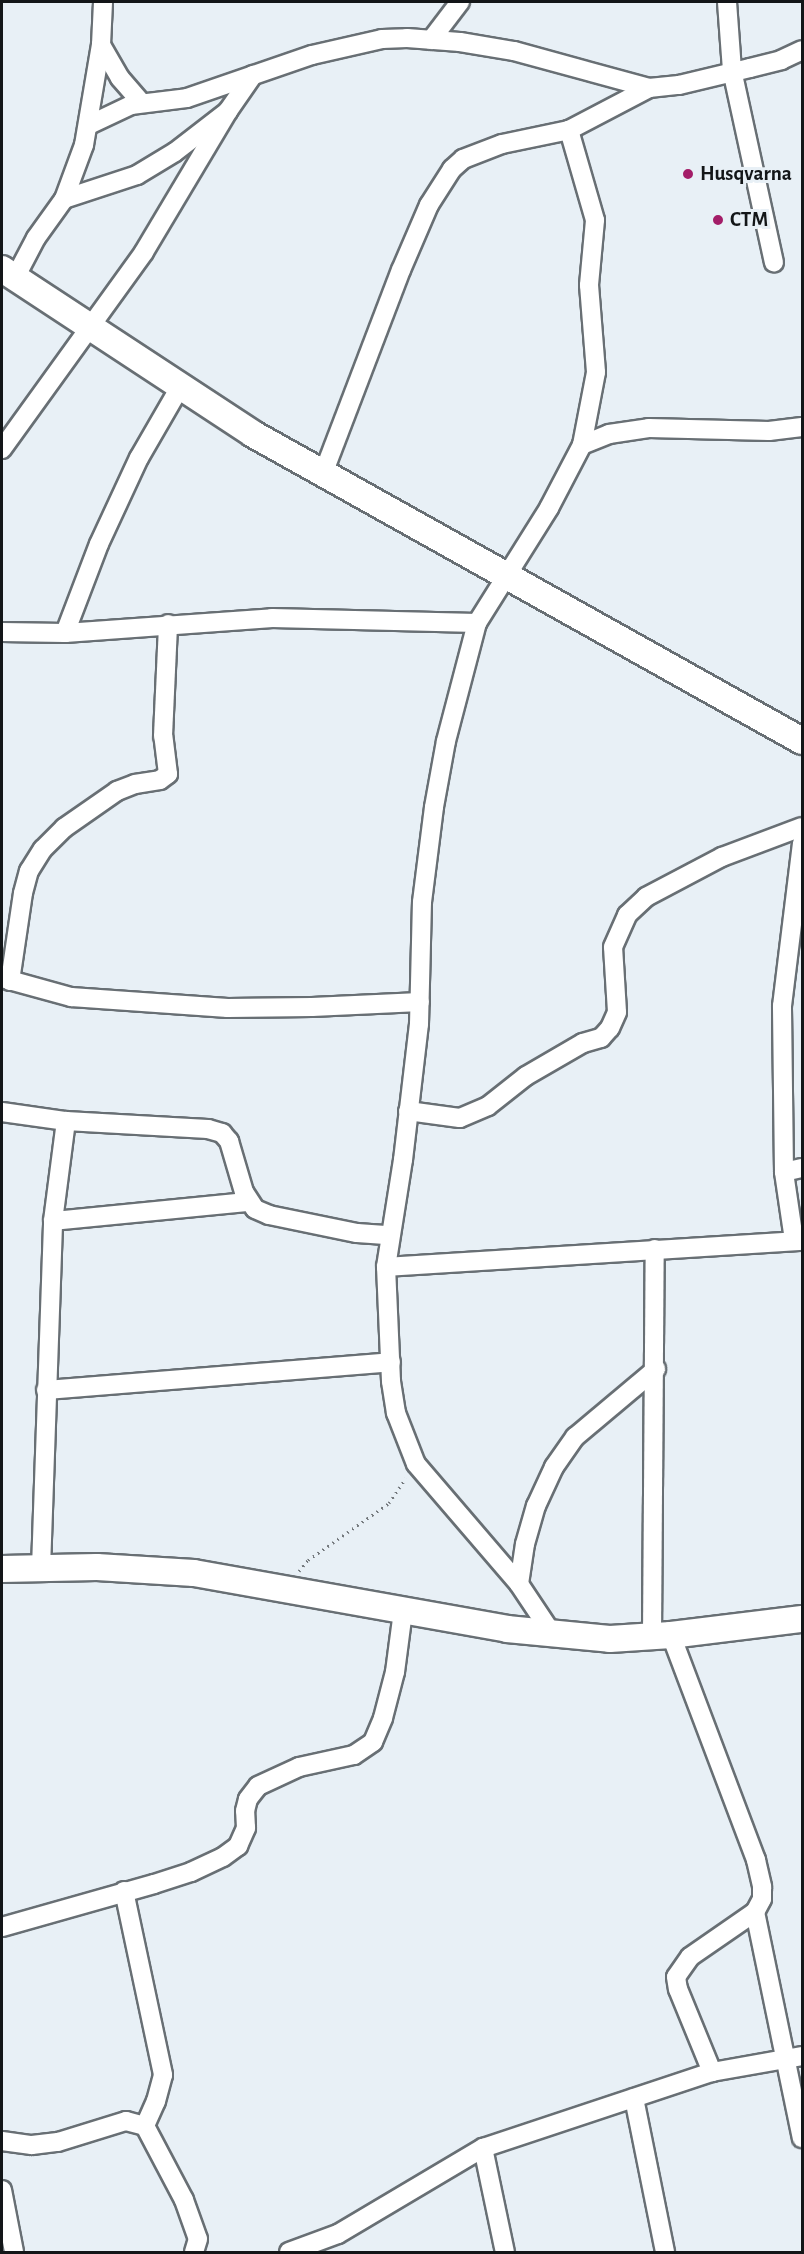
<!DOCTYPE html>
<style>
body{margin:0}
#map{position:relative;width:804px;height:2254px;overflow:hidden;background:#e8f0f6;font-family:"Alegreya Sans",sans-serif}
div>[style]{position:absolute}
.path>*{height:3px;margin-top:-1.5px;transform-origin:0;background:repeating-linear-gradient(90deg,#74797d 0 1.5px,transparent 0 6px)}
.roads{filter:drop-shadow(2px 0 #686f74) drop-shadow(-2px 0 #686f74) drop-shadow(0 2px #686f74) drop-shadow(0 -2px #686f74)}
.street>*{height:18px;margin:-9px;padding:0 9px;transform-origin:9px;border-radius:9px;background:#fff}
.secondary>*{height:26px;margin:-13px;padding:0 13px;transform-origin:13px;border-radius:13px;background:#fff}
.dots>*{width:16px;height:16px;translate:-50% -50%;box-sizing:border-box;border:3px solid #e8f0f6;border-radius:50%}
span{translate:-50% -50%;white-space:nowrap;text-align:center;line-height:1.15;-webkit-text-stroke:6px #e8f0f6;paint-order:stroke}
.poi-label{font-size:21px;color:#131618;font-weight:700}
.left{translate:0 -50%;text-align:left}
.frame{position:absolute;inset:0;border:3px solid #131618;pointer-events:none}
</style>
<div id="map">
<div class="path">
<i style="left:299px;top:1571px;width:14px;rotate:-51deg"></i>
<i style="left:308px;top:1560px;width:99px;rotate:-35.1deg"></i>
<i style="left:389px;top:1503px;width:30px;rotate:-56deg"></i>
</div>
<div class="roads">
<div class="street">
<i style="left:727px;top:2px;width:68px;rotate:85.8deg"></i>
<i style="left:732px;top:70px;width:197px;rotate:77.7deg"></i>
<i style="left:431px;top:40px;width:48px;rotate:-52.7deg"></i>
<i style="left:101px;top:45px;width:38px;rotate:60deg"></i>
<i style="left:120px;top:78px;width:32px;rotate:49deg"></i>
<i style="left:89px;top:125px;width:47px;rotate:-25.5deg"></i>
<i style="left:131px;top:105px;width:56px;rotate:-7.1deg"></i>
<i style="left:187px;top:98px;width:132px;rotate:-19deg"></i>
<i style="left:312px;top:55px;width:72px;rotate:-12.9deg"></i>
<i style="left:382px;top:39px;width:25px;rotate:-2deg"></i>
<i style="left:407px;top:38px;width:53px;rotate:4.3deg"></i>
<i style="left:460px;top:42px;width:55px;rotate:9.5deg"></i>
<i style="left:514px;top:51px;width:140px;rotate:15.3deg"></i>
<i style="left:64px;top:199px;width:77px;rotate:-18.2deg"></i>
<i style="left:137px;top:175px;width:44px;rotate:-31.2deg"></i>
<i style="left:175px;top:152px;width:67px;rotate:-37.7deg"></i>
<i style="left:228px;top:111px;width:44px;rotate:-55.2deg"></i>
<i style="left:15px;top:278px;width:45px;rotate:-62.3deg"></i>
<i style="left:36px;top:238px;width:48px;rotate:-54.3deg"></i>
<i style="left:64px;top:199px;width:58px;rotate:-69.7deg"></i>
<i style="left:84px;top:145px;width:101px;rotate:-80.4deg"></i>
<i style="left:101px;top:45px;width:43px;rotate:-87.3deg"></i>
<i style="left:582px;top:445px;width:29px;rotate:-22deg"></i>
<i style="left:609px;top:434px;width:40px;rotate:-8.5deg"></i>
<i style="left:649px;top:428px;width:120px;rotate:1.4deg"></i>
<i style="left:769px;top:431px;width:33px;rotate:-7deg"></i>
<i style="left:2px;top:449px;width:243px;rotate:-54.2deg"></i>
<i style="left:144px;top:252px;width:164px;rotate:-59.2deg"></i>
<i style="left:323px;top:474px;width:218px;rotate:-69.1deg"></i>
<i style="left:401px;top:270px;width:71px;rotate:-66.7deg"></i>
<i style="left:429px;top:205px;width:43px;rotate:-57.4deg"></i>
<i style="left:452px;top:169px;width:15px;rotate:-42deg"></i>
<i style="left:463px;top:159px;width:42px;rotate:-21deg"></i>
<i style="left:502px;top:144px;width:68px;rotate:-11.8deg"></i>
<i style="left:569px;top:130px;width:90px;rotate:-27.7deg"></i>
<i style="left:649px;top:88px;width:30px;rotate:-6deg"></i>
<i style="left:679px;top:85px;width:73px;rotate:-13.5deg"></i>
<i style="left:750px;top:68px;width:32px;rotate:-14deg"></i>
<i style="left:781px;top:60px;width:23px;rotate:-25deg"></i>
<i style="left:2px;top:632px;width:63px;rotate:0.9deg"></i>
<i style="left:65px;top:633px;width:208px;rotate:-4.1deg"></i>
<i style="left:272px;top:618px;width:205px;rotate:1.4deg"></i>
<i style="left:65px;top:633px;width:95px;rotate:-69.1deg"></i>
<i style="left:99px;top:544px;width:95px;rotate:-65.1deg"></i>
<i style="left:139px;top:458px;width:82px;rotate:-60deg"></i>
<i style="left:2px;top:978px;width:72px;rotate:15.4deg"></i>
<i style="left:71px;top:997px;width:157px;rotate:4deg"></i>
<i style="left:228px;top:1008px;width:84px;rotate:-0.7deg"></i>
<i style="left:312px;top:1007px;width:108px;rotate:-2.7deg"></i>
<i style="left:10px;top:981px;width:89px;rotate:-81.6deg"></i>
<i style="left:23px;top:893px;width:23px;rotate:-75deg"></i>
<i style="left:29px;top:871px;width:26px;rotate:-58deg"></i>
<i style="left:43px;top:849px;width:30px;rotate:-45deg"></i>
<i style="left:64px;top:828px;width:65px;rotate:-34.9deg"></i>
<i style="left:117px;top:791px;width:19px;rotate:-21deg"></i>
<i style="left:135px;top:784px;width:25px;rotate:-9deg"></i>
<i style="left:160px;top:780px;width:10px;rotate:-37deg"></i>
<i style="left:168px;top:774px;width:38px;rotate:-97deg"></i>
<i style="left:163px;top:736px;width:112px;rotate:-87.4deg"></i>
<i style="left:408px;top:1111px;width:52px;rotate:7.7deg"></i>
<i style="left:460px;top:1118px;width:30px;rotate:-23deg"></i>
<i style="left:488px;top:1106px;width:48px;rotate:-38.3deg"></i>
<i style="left:526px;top:1076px;width:66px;rotate:-30.1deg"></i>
<i style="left:583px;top:1043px;width:19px;rotate:-16deg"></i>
<i style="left:601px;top:1038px;width:13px;rotate:-48deg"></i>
<i style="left:610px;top:1028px;width:17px;rotate:-66deg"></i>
<i style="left:617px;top:1012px;width:65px;rotate:-93.5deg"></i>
<i style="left:613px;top:947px;width:35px;rotate:-66deg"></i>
<i style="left:627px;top:915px;width:26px;rotate:-43deg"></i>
<i style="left:646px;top:897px;width:86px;rotate:-27.8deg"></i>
<i style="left:722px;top:857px;width:85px;rotate:-20.6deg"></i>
<i style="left:2px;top:1112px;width:65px;rotate:8deg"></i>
<i style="left:66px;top:1121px;width:142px;rotate:3.2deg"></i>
<i style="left:208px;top:1129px;width:15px;rotate:16deg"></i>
<i style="left:222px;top:1133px;width:11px;rotate:49deg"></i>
<i style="left:229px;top:1141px;width:53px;rotate:73.6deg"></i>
<i style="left:244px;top:1192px;width:20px;rotate:57deg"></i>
<i style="left:255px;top:1209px;width:15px;rotate:23deg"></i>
<i style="left:269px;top:1215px;width:90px;rotate:11.6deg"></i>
<i style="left:357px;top:1233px;width:32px;rotate:4deg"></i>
<i style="left:784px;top:1172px;width:18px;rotate:-13deg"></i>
<i style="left:53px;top:1221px;width:196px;rotate:-5.6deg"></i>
<i style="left:794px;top:1240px;width:69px;rotate:-98.4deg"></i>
<i style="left:784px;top:1172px;width:166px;rotate:-90.7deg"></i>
<i style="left:782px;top:1006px;width:164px;rotate:-83deg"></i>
<i style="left:386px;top:1267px;width:417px;rotate:-3.6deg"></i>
<i style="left:46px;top:1390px;width:346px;rotate:-4.6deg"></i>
<i style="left:41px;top:1568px;width:347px;rotate:-88deg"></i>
<i style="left:53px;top:1221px;width:101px;rotate:-82.6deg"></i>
<i style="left:519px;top:1584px;width:40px;rotate:-81.5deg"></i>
<i style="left:525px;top:1544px;width:40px;rotate:-74deg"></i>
<i style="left:536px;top:1506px;width:43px;rotate:-65.2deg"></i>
<i style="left:554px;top:1467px;width:37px;rotate:-55deg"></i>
<i style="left:575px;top:1437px;width:106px;rotate:-40deg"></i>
<i style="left:553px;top:1635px;width:61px;rotate:-123.7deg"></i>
<i style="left:519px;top:1584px;width:158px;rotate:-130.6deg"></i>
<i style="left:416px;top:1464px;width:55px;rotate:-111.4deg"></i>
<i style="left:396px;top:1413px;width:32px;rotate:-99deg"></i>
<i style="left:391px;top:1381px;width:114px;rotate:-92.5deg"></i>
<i style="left:386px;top:1267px;width:108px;rotate:-81deg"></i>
<i style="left:403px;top:1160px;width:137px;rotate:-83.3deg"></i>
<i style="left:419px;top:1024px;width:122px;rotate:-88.6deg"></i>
<i style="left:422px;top:902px;width:96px;rotate:-82.8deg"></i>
<i style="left:434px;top:807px;width:67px;rotate:-79.7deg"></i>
<i style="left:446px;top:741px;width:122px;rotate:-75.3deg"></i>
<i style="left:477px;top:623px;width:136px;rotate:-57.9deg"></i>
<i style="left:549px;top:508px;width:71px;rotate:-62.4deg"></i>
<i style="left:582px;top:445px;width:74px;rotate:-79.1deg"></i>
<i style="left:596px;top:372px;width:87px;rotate:-94.6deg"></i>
<i style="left:589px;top:285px;width:65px;rotate:-84.7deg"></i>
<i style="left:595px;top:220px;width:94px;rotate:-106.1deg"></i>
<i style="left:652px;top:1635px;width:386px;rotate:-89.6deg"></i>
<i style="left:671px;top:1635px;width:241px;rotate:69.3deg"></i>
<i style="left:756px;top:1860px;width:28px;rotate:77deg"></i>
<i style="left:762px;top:1887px;width:12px;rotate:90deg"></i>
<i style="left:762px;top:1899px;width:15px;rotate:118deg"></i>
<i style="left:755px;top:1912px;width:79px;rotate:145.3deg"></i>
<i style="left:690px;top:1957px;width:24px;rotate:125deg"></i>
<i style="left:676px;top:1977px;width:12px;rotate:81deg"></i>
<i style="left:678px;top:1989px;width:90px;rotate:67.7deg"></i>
<i style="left:124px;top:1891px;width:188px;rotate:78deg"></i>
<i style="left:163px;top:2075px;width:27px;rotate:105deg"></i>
<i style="left:156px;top:2101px;width:27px;rotate:114deg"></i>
<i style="left:755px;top:1912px;width:231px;rotate:78.3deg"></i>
<i style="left:2px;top:1927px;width:158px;rotate:-15.8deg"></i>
<i style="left:154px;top:1884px;width:39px;rotate:-18deg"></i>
<i style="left:191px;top:1872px;width:35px;rotate:-25deg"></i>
<i style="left:223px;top:1857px;width:19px;rotate:-36deg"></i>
<i style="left:238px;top:1846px;width:20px;rotate:-66deg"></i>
<i style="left:246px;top:1828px;width:17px;rotate:-93deg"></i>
<i style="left:245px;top:1811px;width:12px;rotate:-76deg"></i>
<i style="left:248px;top:1799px;width:16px;rotate:-52deg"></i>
<i style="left:258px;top:1786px;width:45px;rotate:-24.9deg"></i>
<i style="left:299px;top:1767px;width:56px;rotate:-12.3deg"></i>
<i style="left:354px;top:1755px;width:23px;rotate:-34deg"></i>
<i style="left:373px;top:1742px;width:26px;rotate:-67deg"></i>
<i style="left:383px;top:1718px;width:48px;rotate:-75.4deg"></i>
<i style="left:395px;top:1672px;width:62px;rotate:-82.5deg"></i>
<i style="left:634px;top:2098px;width:157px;rotate:78.6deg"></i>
<i style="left:2px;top:2141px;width:30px;rotate:8deg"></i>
<i style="left:32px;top:2145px;width:26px;rotate:-7deg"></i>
<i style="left:58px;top:2142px;width:71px;rotate:-17.2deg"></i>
<i style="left:126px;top:2121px;width:20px;rotate:15deg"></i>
<i style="left:145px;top:2126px;width:84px;rotate:62.2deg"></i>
<i style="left:184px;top:2200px;width:41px;rotate:70.3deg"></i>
<i style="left:198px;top:2239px;width:14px;rotate:107deg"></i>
<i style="left:483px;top:2148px;width:106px;rotate:78.1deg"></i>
<i style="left:2px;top:2190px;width:63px;rotate:79deg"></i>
<i style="left:289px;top:2252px;width:52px;rotate:-20.2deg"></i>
<i style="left:338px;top:2234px;width:169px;rotate:-30.7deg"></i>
<i style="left:483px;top:2148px;width:241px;rotate:-18.4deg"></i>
<i style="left:712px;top:2072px;width:91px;rotate:-10.1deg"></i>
</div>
<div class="secondary">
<i style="left:2px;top:269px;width:300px;rotate:33.3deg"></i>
<i style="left:253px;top:434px;width:629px;rotate:29.21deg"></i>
<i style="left:2px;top:1569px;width:95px;rotate:-1.2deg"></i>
<i style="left:97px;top:1567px;width:97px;rotate:3.5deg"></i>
<i style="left:194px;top:1573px;width:318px;rotate:10.1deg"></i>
<i style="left:507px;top:1629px;width:103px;rotate:5.5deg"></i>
<i style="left:610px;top:1639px;width:61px;rotate:-3.8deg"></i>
<i style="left:671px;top:1635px;width:132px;rotate:-7deg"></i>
</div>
</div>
<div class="dots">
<i style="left:688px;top:174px;background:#a31d68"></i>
<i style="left:718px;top:220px;background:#a31d68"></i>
</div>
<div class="poi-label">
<span class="left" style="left:700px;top:174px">Husqvarna</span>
<span class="left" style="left:730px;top:220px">CTM</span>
</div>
<div class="frame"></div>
</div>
